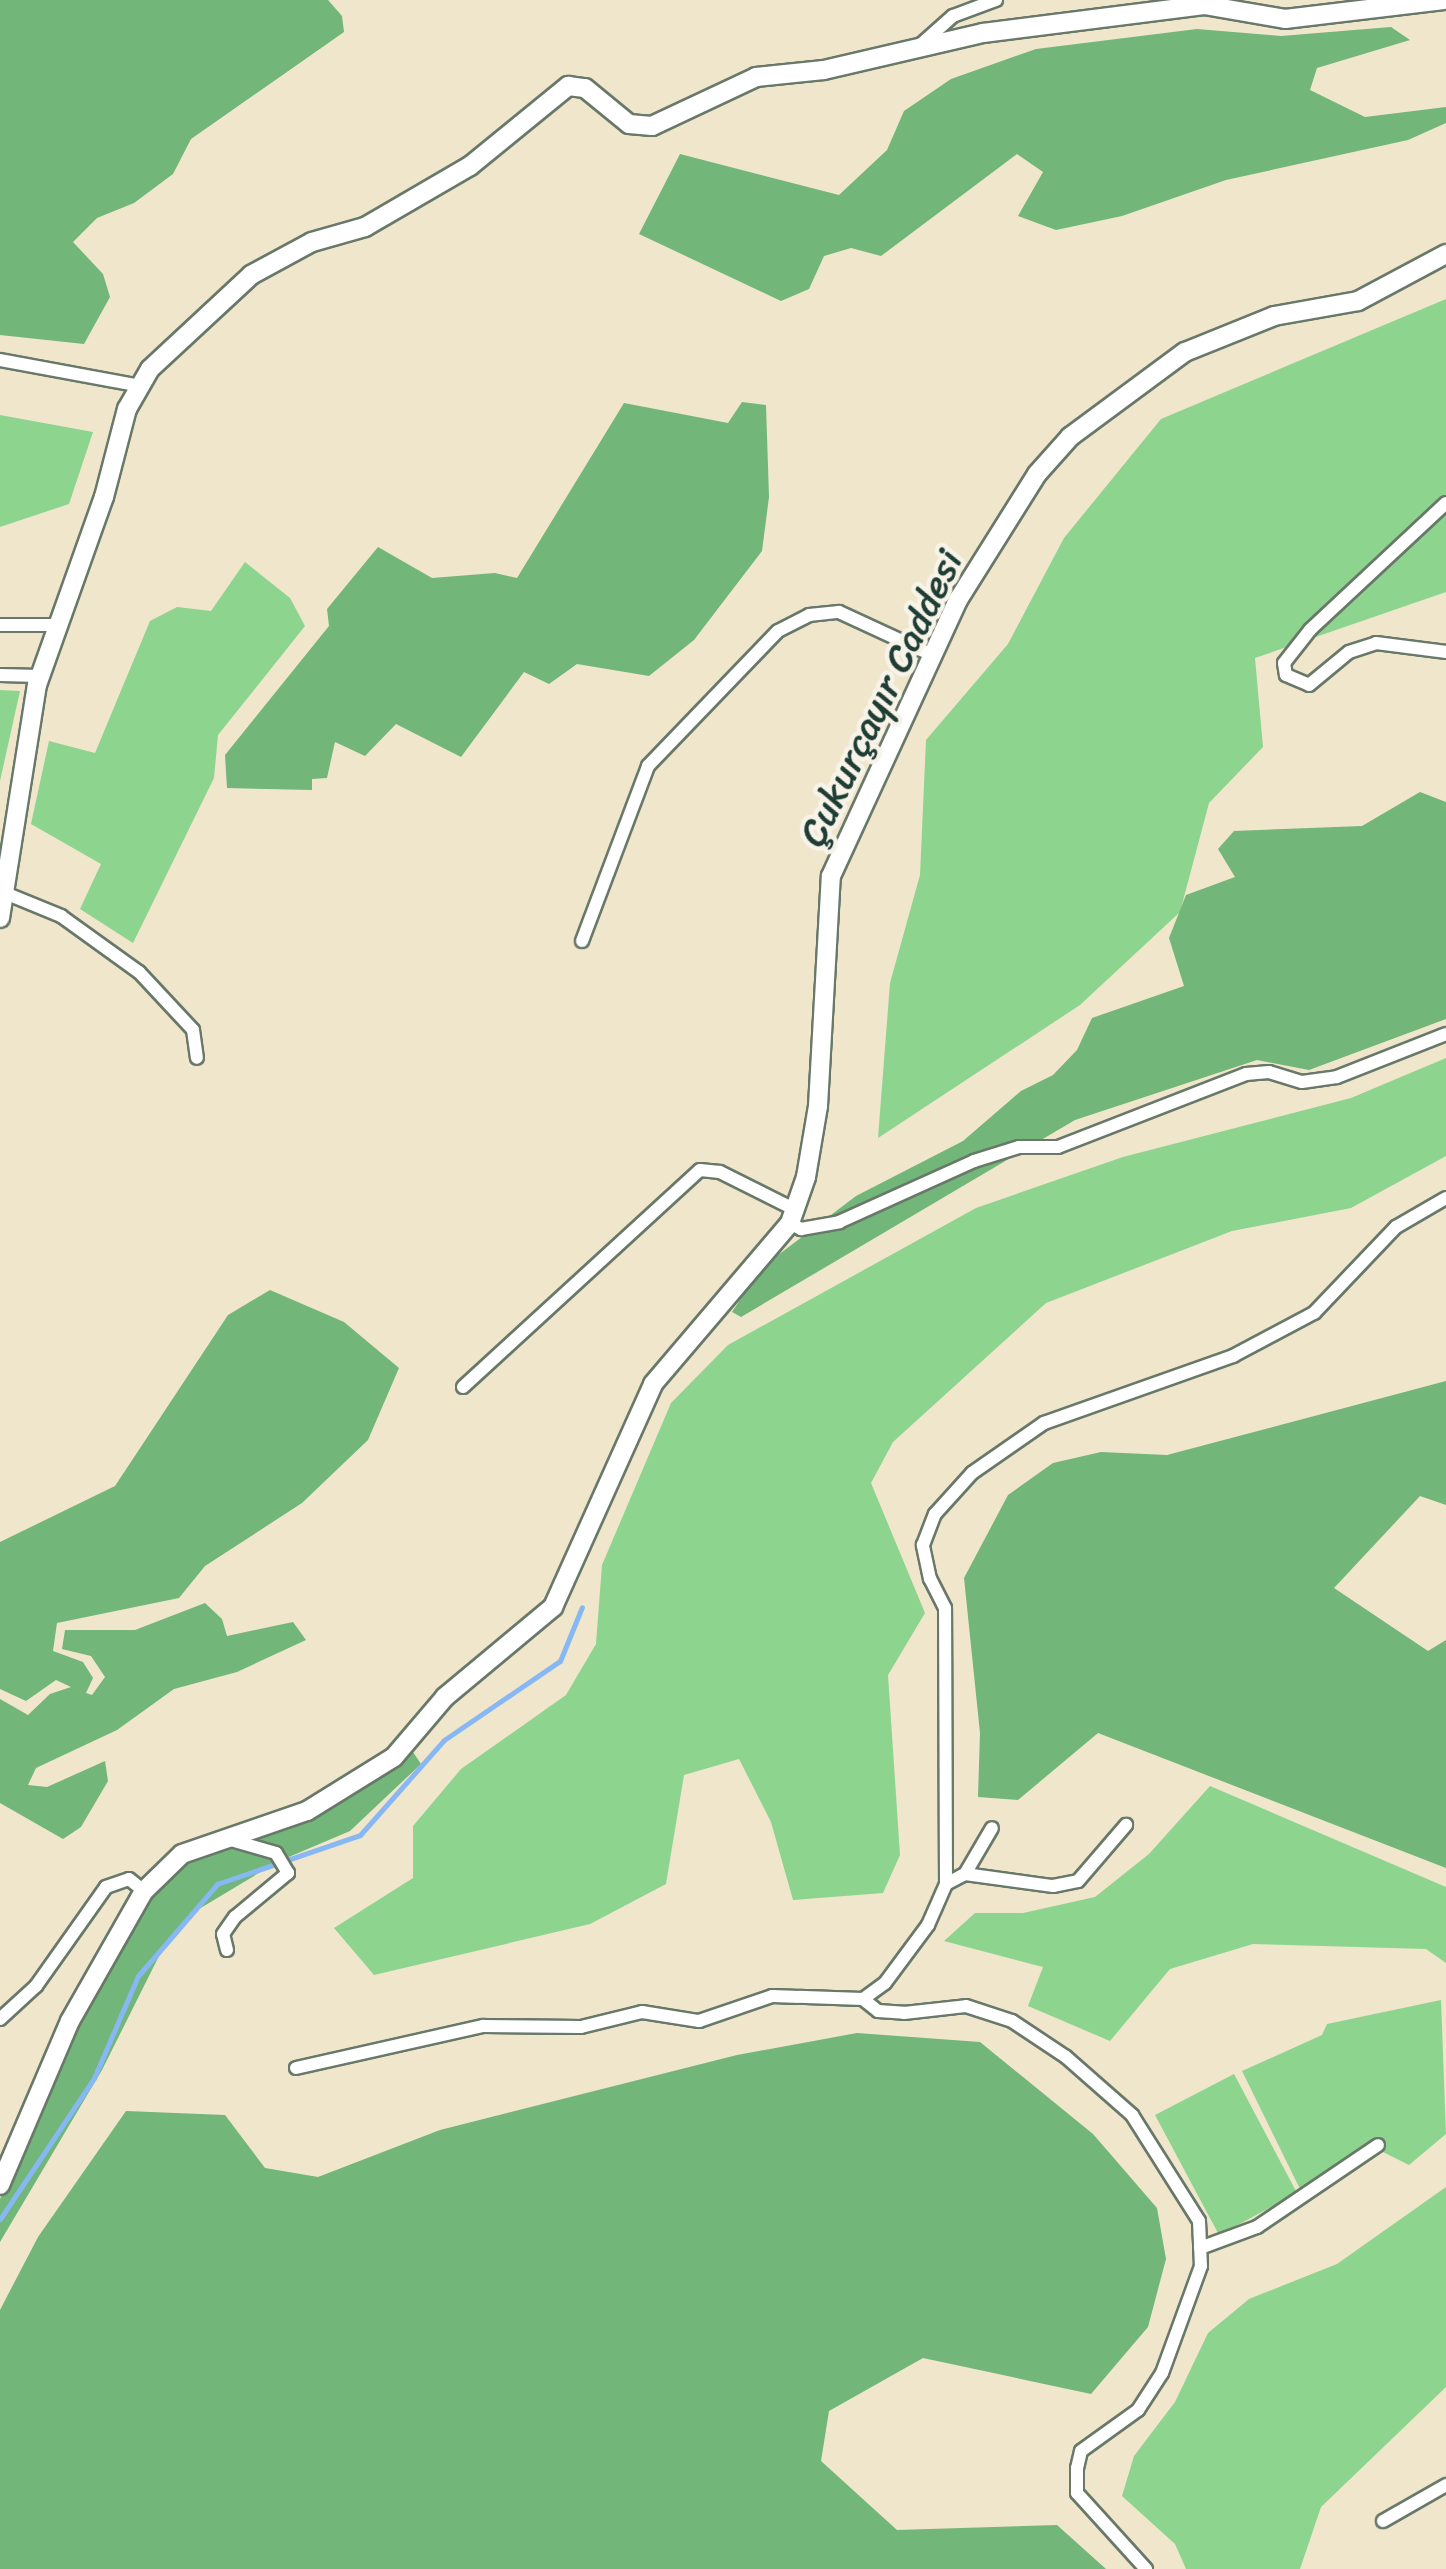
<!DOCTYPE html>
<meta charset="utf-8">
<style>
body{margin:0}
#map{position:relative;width:1446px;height:2569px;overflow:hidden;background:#efe6cb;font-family:Sriracha,sans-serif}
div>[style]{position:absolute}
.green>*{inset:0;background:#8dd48e}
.forest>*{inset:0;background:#72b679}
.stream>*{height:5px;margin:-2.5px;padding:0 2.5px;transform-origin:2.5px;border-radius:2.5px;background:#87b8f3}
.roads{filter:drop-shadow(2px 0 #687869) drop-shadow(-2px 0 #687869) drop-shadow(0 2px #687869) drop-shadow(0 -2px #687869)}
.street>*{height:12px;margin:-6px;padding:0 6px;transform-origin:6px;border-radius:6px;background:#fff}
.secondary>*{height:18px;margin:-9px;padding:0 9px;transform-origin:9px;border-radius:9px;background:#fff}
span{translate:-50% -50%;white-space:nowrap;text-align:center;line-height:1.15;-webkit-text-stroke:9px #f7f3e8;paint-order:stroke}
.street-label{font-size:38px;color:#1f3d34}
</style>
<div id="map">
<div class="green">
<i style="clip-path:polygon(1446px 299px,1446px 592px,1255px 658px,1263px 747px,1209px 803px,1180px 912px,1080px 1005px,878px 1138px,890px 983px,920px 875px,926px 740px,1008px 644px,1064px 538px,1161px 419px)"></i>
<i style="clip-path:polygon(0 415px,93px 432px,69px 504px,0 527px)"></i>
<i style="clip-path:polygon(245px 562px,290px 598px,305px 626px,218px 735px,214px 778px,133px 943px,80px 909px,101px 864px,31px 824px,49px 741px,95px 753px,150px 621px,177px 607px,211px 611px)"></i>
<i style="clip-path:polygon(0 690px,20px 691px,0 781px)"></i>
<i style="clip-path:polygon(1446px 1058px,1446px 1156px,1351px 1208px,1232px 1231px,1046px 1303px,893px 1442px,871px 1483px,925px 1613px,888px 1675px,900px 1855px,883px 1893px,793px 1900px,771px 1822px,739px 1759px,684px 1775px,666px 1884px,590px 1924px,374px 1975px,334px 1928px,413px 1878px,413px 1826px,461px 1769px,566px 1695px,596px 1644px,602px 1565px,671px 1403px,728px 1345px,976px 1208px,1123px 1157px,1351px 1098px)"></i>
<i style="clip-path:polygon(1210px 1786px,1446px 1887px,1446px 1963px,1426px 1949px,1253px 1944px,1170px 1969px,1110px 2041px,1028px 2006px,1043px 1967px,944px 1941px,975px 1913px,1023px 1913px,1095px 1897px,1149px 1854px)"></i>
<i style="clip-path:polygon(1441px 2000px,1446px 2134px,1409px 2165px,1371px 2146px,1300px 2189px,1242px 2071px,1322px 2035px,1327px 2024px)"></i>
<i style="clip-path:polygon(1234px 2074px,1297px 2193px,1219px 2235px,1155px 2115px)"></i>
<i style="clip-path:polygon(1446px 2187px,1446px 2387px,1321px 2507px,1300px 2569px,1186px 2569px,1175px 2544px,1122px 2496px,1134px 2456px,1175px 2402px,1208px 2333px,1249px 2299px,1337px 2264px)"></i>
</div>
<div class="forest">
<i style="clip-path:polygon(0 0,328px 0,342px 16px,344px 32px,191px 139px,173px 174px,134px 203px,97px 218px,73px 242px,103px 274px,110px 297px,84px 344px,0 335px)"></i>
<i style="clip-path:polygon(1391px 27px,1410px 40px,1317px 68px,1310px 90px,1365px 117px,1446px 107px,1446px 123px,1408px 140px,1226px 180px,1122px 216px,1056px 230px,1018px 216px,1043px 172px,1017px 154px,881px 256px,851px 248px,824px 256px,809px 289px,781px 301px,639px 234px,680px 154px,839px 195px,887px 150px,904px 111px,951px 79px,1036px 49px,1197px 29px,1281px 36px)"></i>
<i style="clip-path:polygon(742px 402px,766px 405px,769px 497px,762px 551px,694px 640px,649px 676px,577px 664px,549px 684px,524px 672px,461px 757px,396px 724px,365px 756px,335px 742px,327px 778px,312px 779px,312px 790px,227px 788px,225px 755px,329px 626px,327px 609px,378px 547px,432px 578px,495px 573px,517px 578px,624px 403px,728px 423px)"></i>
<i style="clip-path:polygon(1420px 792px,1446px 802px,1446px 1019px,1309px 1070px,1257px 1060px,1075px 1120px,741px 1317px,732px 1312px,761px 1268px,856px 1196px,963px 1141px,1021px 1091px,1053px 1075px,1077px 1050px,1092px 1018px,1184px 986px,1169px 938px,1186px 895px,1235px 877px,1218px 849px,1234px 831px,1362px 826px)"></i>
<i style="clip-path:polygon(270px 1290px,344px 1322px,399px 1368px,368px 1440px,302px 1503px,205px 1566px,179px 1598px,57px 1623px,53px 1651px,83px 1662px,93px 1678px,86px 1693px,92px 1695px,105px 1677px,91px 1656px,62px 1649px,65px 1630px,135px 1630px,205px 1603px,222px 1619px,227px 1636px,293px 1622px,306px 1640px,237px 1672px,174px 1689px,117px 1730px,36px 1768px,28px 1785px,47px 1787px,105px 1761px,108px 1781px,81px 1827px,63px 1839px,0 1803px,0 1699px,28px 1715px,50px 1694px,71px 1687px,56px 1680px,26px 1701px,0 1689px,0 1542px,115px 1486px,228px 1315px)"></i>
<i style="clip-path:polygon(1446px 1381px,1446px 1505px,1420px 1496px,1334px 1588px,1428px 1651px,1446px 1640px,1446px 1868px,1098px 1733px,1018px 1800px,978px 1797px,980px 1733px,964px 1578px,1008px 1495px,1053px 1463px,1101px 1452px,1167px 1455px)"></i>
<i style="clip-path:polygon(413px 1752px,421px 1764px,350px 1831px,277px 1862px,199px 1909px,159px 1956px,102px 2070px,0 2242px,0 2199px,67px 2042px,153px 1892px,197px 1857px,332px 1805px)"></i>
<i style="clip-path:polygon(857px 2033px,980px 2042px,1093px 2134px,1157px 2208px,1166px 2259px,1148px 2327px,1091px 2394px,923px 2358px,829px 2411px,821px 2461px,897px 2530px,1057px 2525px,1106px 2569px,0 2569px,0 2310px,38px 2237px,126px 2111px,225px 2115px,265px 2168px,318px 2177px,440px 2130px,737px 2055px)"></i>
</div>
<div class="stream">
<i style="left:0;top:2219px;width:169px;rotate:-56.3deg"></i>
<i style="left:94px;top:2078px;width:111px;rotate:-66.7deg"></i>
<i style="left:138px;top:1976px;width:121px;rotate:-49.3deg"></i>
<i style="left:217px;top:1884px;width:151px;rotate:-18.9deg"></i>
<i style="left:360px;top:1835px;width:127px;rotate:-48.5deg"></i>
<i style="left:444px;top:1740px;width:140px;rotate:-34.3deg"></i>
<i style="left:560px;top:1661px;width:58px;rotate:-67.8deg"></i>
</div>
<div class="roads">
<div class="street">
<i style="left:918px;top:47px;width:47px;rotate:-41.5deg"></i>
<i style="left:953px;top:16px;width:46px;rotate:-20.4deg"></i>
<i style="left:0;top:360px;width:142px;rotate:10.5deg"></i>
<i style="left:1446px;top:503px;width:186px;rotate:137deg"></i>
<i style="left:1310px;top:630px;width:42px;rotate:128.2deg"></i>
<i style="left:1284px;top:663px;width:12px;rotate:81deg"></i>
<i style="left:1286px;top:675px;width:25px;rotate:23deg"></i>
<i style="left:1309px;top:685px;width:52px;rotate:-39.5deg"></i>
<i style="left:1349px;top:652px;width:28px;rotate:-18deg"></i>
<i style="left:1376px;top:643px;width:71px;rotate:7.3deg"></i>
<i style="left:0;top:625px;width:58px"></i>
<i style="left:0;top:675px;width:40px;rotate:1.4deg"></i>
<i style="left:5px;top:893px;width:61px;rotate:22.3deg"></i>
<i style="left:61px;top:916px;width:96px;rotate:35.7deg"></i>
<i style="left:139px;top:972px;width:79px;rotate:47deg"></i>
<i style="left:193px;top:1030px;width:28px;rotate:82deg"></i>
<i style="left:582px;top:941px;width:187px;rotate:-69.3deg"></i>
<i style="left:648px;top:766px;width:187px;rotate:-46.1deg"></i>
<i style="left:778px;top:631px;width:35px;rotate:-27deg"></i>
<i style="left:809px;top:615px;width:30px;rotate:-6deg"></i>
<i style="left:839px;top:612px;width:102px;rotate:24.8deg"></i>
<i style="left:790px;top:1223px;width:13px;rotate:29deg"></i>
<i style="left:801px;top:1229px;width:39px;rotate:-10deg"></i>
<i style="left:839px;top:1222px;width:148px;rotate:-24.3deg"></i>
<i style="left:974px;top:1161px;width:47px;rotate:-17.3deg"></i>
<i style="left:1019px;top:1147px;width:39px"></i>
<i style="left:1058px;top:1147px;width:202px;rotate:-21.2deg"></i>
<i style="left:1246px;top:1074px;width:23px;rotate:-5deg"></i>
<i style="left:1269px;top:1072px;width:34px;rotate:17deg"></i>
<i style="left:1302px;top:1082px;width:35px;rotate:-8deg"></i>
<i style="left:1337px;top:1077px;width:117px;rotate:-21.5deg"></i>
<i style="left:463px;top:1387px;width:321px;rotate:-42.5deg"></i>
<i style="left:700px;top:1170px;width:20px;rotate:6deg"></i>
<i style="left:720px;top:1172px;width:83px;rotate:26.6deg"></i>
<i style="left:965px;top:1874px;width:53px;rotate:-59.6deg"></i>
<i style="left:946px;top:1884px;width:21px;rotate:-28deg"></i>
<i style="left:965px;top:1874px;width:89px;rotate:7.8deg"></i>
<i style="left:1053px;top:1886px;width:25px;rotate:-11deg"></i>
<i style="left:1078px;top:1881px;width:74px;rotate:-49.4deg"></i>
<i style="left:227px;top:1950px;width:16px;rotate:-104deg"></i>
<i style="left:223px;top:1934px;width:21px;rotate:-55deg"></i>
<i style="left:235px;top:1917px;width:69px;rotate:-39.7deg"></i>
<i style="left:288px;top:1873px;width:23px;rotate:-121deg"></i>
<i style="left:276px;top:1853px;width:47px;rotate:-163.9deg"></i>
<i style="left:863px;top:1999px;width:19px;rotate:39deg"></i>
<i style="left:878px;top:2011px;width:26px;rotate:4deg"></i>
<i style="left:904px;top:2013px;width:62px;rotate:-6.4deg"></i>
<i style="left:966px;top:2006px;width:48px;rotate:18.1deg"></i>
<i style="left:1012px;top:2021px;width:65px;rotate:33.7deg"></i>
<i style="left:1066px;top:2057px;width:88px;rotate:41.3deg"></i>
<i style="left:1132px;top:2115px;width:125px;rotate:57.7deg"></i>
<i style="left:1199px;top:2221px;width:45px;rotate:87.5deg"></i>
<i style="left:1201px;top:2266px;width:114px;rotate:110deg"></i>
<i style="left:1162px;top:2373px;width:44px;rotate:123deg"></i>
<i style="left:1138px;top:2410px;width:70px;rotate:144.3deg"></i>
<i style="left:1081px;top:2451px;width:17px;rotate:103deg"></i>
<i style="left:1077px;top:2468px;width:25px;rotate:90deg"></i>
<i style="left:1077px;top:2493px;width:103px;rotate:47.8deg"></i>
<i style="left:0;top:2019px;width:49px;rotate:-42.5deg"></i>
<i style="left:36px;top:1986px;width:121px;rotate:-54.7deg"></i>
<i style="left:106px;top:1887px;width:24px;rotate:-19deg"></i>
<i style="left:129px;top:1879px;width:19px;rotate:39deg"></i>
<i style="left:296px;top:2068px;width:192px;rotate:-12.7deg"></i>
<i style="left:483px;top:2026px;width:98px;rotate:0.6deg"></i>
<i style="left:581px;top:2027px;width:63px;rotate:-13.8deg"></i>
<i style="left:642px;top:2012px;width:58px;rotate:9deg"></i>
<i style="left:699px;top:2021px;width:77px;rotate:-18.9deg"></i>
<i style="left:772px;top:1996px;width:91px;rotate:1.9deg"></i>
<i style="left:863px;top:1999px;width:27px;rotate:-36deg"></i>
<i style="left:885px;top:1983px;width:72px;rotate:-53.4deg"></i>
<i style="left:928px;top:1925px;width:45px;rotate:-66.3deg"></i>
<i style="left:946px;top:1884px;width:276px;rotate:-90.2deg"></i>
<i style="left:945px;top:1608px;width:33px;rotate:-117deg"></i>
<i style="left:930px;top:1579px;width:35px;rotate:-102deg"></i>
<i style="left:923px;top:1545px;width:33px;rotate:-69deg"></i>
<i style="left:935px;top:1514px;width:55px;rotate:-47.9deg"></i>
<i style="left:972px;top:1473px;width:88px;rotate:-34.8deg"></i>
<i style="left:1044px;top:1423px;width:201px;rotate:-19.5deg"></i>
<i style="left:1233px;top:1356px;width:92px;rotate:-28deg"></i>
<i style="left:1314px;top:1313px;width:119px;rotate:-46.4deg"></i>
<i style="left:1396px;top:1227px;width:58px;rotate:-30.1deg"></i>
<i style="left:1200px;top:2248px;width:61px;rotate:-20.2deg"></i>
<i style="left:1257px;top:2227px;width:146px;rotate:-34.1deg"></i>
<i style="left:1383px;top:2521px;width:73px;rotate:-29.7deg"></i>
</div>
<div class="secondary">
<i style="left:0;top:918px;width:236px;rotate:-81deg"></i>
<i style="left:37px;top:685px;width:200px;rotate:-70.4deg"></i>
<i style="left:104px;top:497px;width:91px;rotate:-75.4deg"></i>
<i style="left:127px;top:409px;width:46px;rotate:-60.1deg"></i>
<i style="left:150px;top:369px;width:138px;rotate:-42.9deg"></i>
<i style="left:251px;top:275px;width:69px;rotate:-28.4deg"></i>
<i style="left:312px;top:242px;width:55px;rotate:-15.8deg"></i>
<i style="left:365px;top:227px;width:121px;rotate:-30.2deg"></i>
<i style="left:470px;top:166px;width:127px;rotate:-39.2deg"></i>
<i style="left:568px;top:86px;width:17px;rotate:7deg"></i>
<i style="left:585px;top:88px;width:57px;rotate:39.3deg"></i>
<i style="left:629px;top:124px;width:23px;rotate:5deg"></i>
<i style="left:652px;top:126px;width:115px;rotate:-25.2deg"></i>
<i style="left:756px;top:77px;width:68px;rotate:-5.9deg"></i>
<i style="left:824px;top:70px;width:163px;rotate:-13.1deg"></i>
<i style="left:983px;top:33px;width:223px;rotate:-7.2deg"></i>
<i style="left:1204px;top:5px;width:82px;rotate:9.8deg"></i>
<i style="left:1285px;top:19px;width:160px;rotate:-6.8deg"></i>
<i style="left:0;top:2185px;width:178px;rotate:-66.9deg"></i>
<i style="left:70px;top:2021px;width:150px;rotate:-60.4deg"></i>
<i style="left:144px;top:1891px;width:53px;rotate:-44.2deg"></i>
<i style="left:182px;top:1854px;width:132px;rotate:-19deg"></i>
<i style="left:307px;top:1811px;width:102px;rotate:-31.8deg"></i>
<i style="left:394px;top:1757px;width:79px;rotate:-49.6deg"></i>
<i style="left:445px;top:1697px;width:141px;rotate:-39.8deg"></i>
<i style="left:553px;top:1607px;width:244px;rotate:-65.8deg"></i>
<i style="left:653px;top:1384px;width:211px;rotate:-49.6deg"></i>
<i style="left:790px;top:1223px;width:49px;rotate:-70.8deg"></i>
<i style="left:806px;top:1177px;width:72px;rotate:-80.4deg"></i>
<i style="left:818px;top:1106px;width:230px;rotate:-86.8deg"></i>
<i style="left:831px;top:876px;width:304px;rotate:-65.3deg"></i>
<i style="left:958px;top:600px;width:149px;rotate:-57.9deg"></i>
<i style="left:1037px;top:474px;width:50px;rotate:-48.3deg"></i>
<i style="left:1070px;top:437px;width:143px;rotate:-36.5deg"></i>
<i style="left:1185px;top:352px;width:96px;rotate:-22deg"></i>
<i style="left:1274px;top:316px;width:85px;rotate:-10.1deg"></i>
<i style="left:1358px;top:301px;width:100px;rotate:-28.1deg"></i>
</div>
</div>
<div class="street-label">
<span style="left:881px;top:698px;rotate:-64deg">Çukurçayır Caddesi</span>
</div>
</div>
